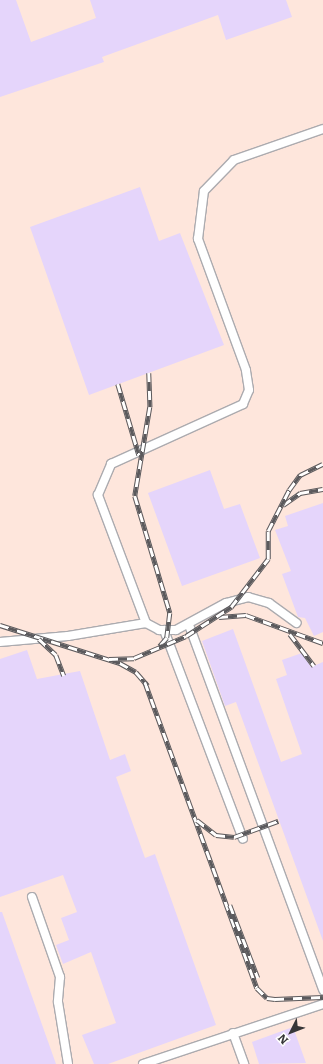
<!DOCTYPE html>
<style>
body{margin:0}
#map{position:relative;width:323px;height:1064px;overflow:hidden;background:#f6f5f8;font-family:Literata,serif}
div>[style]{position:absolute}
.industrial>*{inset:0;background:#fee6dc}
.building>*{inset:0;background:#e5d5fb}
.roads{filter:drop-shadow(1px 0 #acabaf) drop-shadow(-1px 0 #acabaf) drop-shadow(0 1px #acabaf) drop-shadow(0 -1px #acabaf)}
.lane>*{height:8px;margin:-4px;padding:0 4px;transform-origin:4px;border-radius:4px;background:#fff}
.rail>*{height:4.5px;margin-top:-2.25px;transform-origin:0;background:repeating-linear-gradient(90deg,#fff 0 9px,#5b5a5d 0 18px);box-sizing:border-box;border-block:1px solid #5b5a5d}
span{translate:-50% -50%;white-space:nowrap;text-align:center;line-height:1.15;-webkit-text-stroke:3.5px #fff;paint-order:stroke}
.north{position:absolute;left:271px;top:1012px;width:40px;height:40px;-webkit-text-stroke:3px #fff;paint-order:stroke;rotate:228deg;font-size:11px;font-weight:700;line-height:16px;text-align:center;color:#373638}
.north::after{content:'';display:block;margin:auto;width:14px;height:18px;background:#373638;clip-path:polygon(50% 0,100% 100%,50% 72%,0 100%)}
</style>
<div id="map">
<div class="industrial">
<i style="clip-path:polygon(0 0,323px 0,323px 1064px,0 1064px)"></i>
</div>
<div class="building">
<i style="clip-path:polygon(0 0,16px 0,31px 42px,96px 18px,90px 0,286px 0,292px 17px,226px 40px,218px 15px,102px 57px,104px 62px,0 97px)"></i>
<i style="clip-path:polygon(140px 187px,159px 241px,180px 233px,224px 345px,89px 395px,30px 227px)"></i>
<i style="clip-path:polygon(210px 470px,224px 509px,240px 504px,260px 558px,182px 586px,148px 493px)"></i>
<i style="clip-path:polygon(323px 503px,323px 632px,314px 636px,305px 618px,298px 617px,282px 574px,291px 571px,275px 530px,288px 526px,285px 516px)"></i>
<i style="clip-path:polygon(233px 629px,281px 762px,302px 754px,276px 679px,287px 675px,282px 660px,302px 653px,311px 667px,323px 662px,323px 941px,236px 702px,225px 706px,202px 641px)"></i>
<i style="clip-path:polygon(27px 650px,37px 679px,80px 671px,110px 760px,125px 754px,131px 771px,116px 777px,145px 858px,155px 854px,216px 1025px,108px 1064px,94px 1064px,82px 1035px,116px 1023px,91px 952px,63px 964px,56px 945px,69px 940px,61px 918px,77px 912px,63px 875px,0 897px,0 659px)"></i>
<i style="clip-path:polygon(0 912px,2px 912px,56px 1064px,0 1064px)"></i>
<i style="clip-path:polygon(293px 1027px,306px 1063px,259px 1064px,252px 1042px)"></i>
</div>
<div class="roads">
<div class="lane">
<i style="left:146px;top:623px;width:137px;rotate:-110.6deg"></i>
<i style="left:98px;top:495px;width:34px;rotate:-67deg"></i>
<i style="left:111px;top:464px;width:145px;rotate:-24.4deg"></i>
<i style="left:243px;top:404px;width:15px;rotate:-67deg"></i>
<i style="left:249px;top:390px;width:20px;rotate:-99deg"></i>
<i style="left:246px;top:370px;width:140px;rotate:-110.1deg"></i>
<i style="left:198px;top:239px;width:48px;rotate:-82.9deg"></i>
<i style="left:204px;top:191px;width:43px;rotate:-45.9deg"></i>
<i style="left:234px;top:160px;width:94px;rotate:-19.2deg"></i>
<i style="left:189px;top:625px;width:389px;rotate:69.8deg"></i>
<i style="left:164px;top:630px;width:223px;rotate:69.3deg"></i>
<i style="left:0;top:642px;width:68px;rotate:-5deg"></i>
<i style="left:68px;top:636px;width:79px;rotate:-9.5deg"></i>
<i style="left:146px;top:623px;width:15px;rotate:28deg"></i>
<i style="left:159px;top:630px;width:17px"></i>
<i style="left:176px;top:630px;width:57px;rotate:-28.4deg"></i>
<i style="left:226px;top:603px;width:23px;rotate:-15deg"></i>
<i style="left:248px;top:597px;width:22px;rotate:16deg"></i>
<i style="left:269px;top:603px;width:34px;rotate:36deg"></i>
<i style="left:32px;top:897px;width:85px;rotate:70.7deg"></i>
<i style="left:60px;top:977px;width:25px;rotate:95deg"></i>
<i style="left:58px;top:1002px;width:63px;rotate:80.8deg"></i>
<i style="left:233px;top:1033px;width:33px;rotate:70deg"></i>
<i style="left:143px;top:1064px;width:190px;rotate:-18.4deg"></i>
</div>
</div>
<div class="rail">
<i style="left:149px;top:373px;width:34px;rotate:88deg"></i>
<i style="left:150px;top:407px;width:90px;rotate:99.6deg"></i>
<i style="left:135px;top:496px;width:122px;rotate:73.3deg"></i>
<i style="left:170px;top:613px;width:25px;rotate:97deg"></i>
<i style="left:167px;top:638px;width:11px;rotate:131deg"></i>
<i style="left:118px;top:384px;width:74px;rotate:73.5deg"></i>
<i style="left:283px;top:505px;width:21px;rotate:-35deg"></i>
<i style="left:300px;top:493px;width:23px;rotate:-10deg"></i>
<i style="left:219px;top:617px;width:27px;rotate:-4deg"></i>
<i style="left:246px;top:615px;width:82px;rotate:20deg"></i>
<i style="left:0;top:625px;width:126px;rotate:17.6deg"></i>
<i style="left:120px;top:663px;width:18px;rotate:29deg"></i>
<i style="left:136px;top:672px;width:18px;rotate:49deg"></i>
<i style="left:290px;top:634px;width:40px;rotate:53deg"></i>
<i style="left:39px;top:639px;width:23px;rotate:43deg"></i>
<i style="left:56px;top:655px;width:22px;rotate:69deg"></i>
<i style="left:109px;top:659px;width:25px;rotate:-2deg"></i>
<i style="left:134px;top:658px;width:56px;rotate:-22.9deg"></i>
<i style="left:186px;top:636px;width:54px;rotate:-32.8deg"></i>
<i style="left:231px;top:607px;width:61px;rotate:-52.4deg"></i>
<i style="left:268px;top:559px;width:28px;rotate:-90deg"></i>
<i style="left:268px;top:531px;width:46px;rotate:-62.9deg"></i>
<i style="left:289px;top:490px;width:19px;rotate:-54deg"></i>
<i style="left:300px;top:475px;width:25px;rotate:-26deg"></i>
<i style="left:145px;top:682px;width:326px;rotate:69.9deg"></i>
<i style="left:257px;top:988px;width:14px;rotate:45deg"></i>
<i style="left:267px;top:998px;width:8px;rotate:7deg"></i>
<i style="left:275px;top:999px;width:48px;rotate:-2.4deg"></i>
<i style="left:197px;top:820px;width:24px;rotate:38deg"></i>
<i style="left:216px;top:835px;width:18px;rotate:6deg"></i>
<i style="left:234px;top:837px;width:47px;rotate:-20deg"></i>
<i style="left:230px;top:905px;width:78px;rotate:69deg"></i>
</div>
<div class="north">N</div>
</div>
